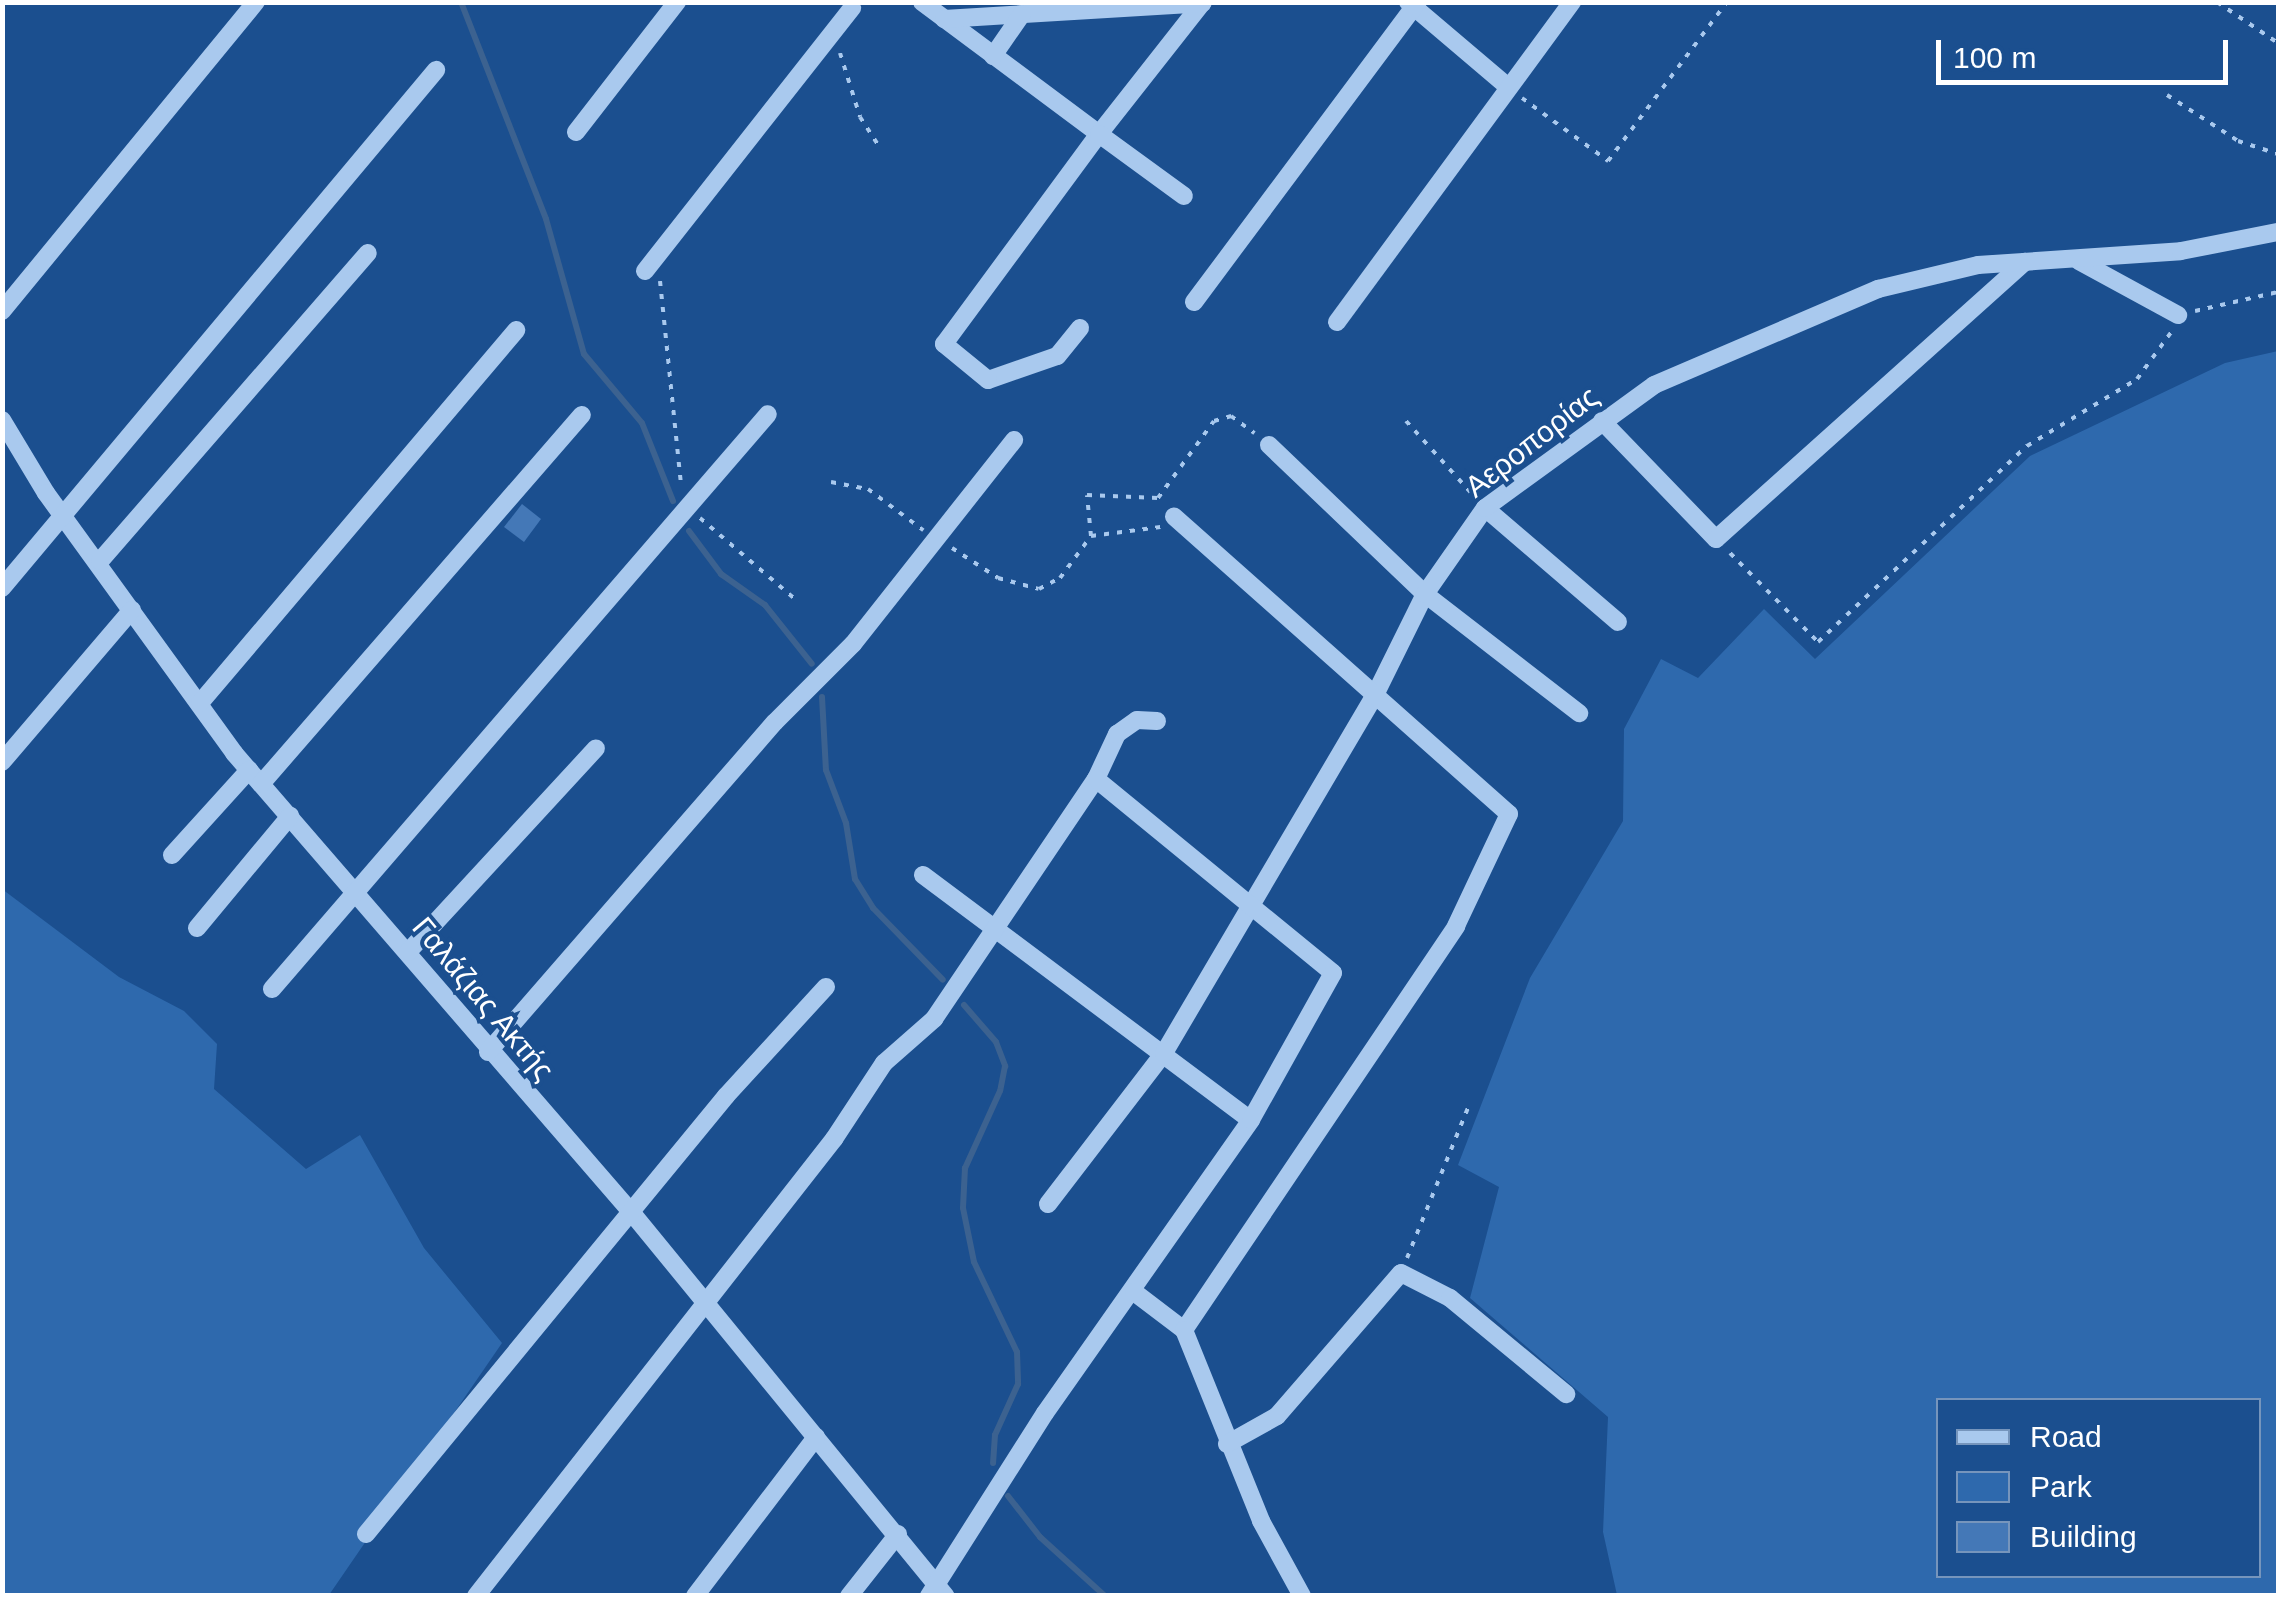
<!DOCTYPE html>
<meta charset="utf-8">
<style>
body{margin:0}
#map{position:relative;width:2281px;height:1598px;overflow:hidden;background:#1b4f8f;font-family:Arial,sans-serif}
div>[style]{position:absolute}
.green>*{inset:0;background:#2e69ad}
.stream>*{height:6px;margin:-3px;padding:0 3px;transform-origin:3px;border-radius:3px;background:#3c6290}
.building>*{inset:0;background:#4478b7}
.path>*{height:4px;margin-top:-2px;transform-origin:0;background:repeating-linear-gradient(90deg,#a9c9ee 0 5px,transparent 0 13px)}
.minor>*{height:18px;margin:-9px;padding:0 9px;transform-origin:9px;border-radius:9px;background:#a9c9ee}
span{translate:-50% -50%;white-space:nowrap;text-align:center;line-height:1.15;-webkit-text-stroke:8px #1b4f8f;paint-order:stroke}
.street-label{font-size:30px;color:#fff}
.frame{position:absolute;inset:0;border:5px solid #fff;pointer-events:none}
.legend{position:absolute;left:1936px;top:1398px;width:325px;height:180px;box-sizing:border-box;background:#1b4f8f;border:2px solid #7695bc;margin:0;padding:12px 18px;list-style:none;font-size:30px;color:#fff}
.legend li{display:flex;align-items:center;gap:20px;height:50px}
.legend b{width:50px;border:2px solid #7695bc}
.scale{position:absolute;left:1936px;top:40px;width:292px;height:45px;box-sizing:border-box;border:5px solid #fff;border-top:0;padding-left:12px;font-size:30px;line-height:35px;white-space:nowrap;color:#fff;-webkit-text-stroke:8px #1b4f8f;paint-order:stroke}
</style>
<div id="map">
<div class="green">
<i style="clip-path:polygon(evenodd,2278px 351px,2278px 1595px,1617px 1595px,1603px 1532px,1608px 1417px,1470px 1298px,1499px 1187px,1458px 1165px,1530px 978px,1623px 821px,1624px 729px,1661px 659px,1698px 678px,1764px 609px,1815px 659px,2030px 456px,2225px 363px,2278px 351px,1938px 1400px,2258px 1400px,2258px 1576px,1938px 1576px,1938px 1400px)"></i>
<i style="clip-path:polygon(2px 889px,119px 977px,184px 1011px,217px 1044px,214px 1089px,306px 1169px,360px 1135px,424px 1248px,502px 1343px,329px 1595px,3px 1595px)"></i>
</div>
<div class="stream">
<i style="left:461px;top:2px;width:233px;rotate:68.6deg"></i>
<i style="left:546px;top:219px;width:140px;rotate:74.3deg"></i>
<i style="left:584px;top:354px;width:90px;rotate:50deg"></i>
<i style="left:642px;top:423px;width:84px;rotate:68.3deg"></i>
<i style="left:689px;top:531px;width:54px;rotate:53.3deg"></i>
<i style="left:721px;top:574px;width:54px;rotate:35.2deg"></i>
<i style="left:765px;top:605px;width:75px;rotate:51.5deg"></i>
<i style="left:822px;top:697px;width:73px;rotate:86.9deg"></i>
<i style="left:826px;top:770px;width:57px;rotate:69.3deg"></i>
<i style="left:846px;top:823px;width:57px;rotate:80.9deg"></i>
<i style="left:855px;top:879px;width:34px;rotate:58deg"></i>
<i style="left:873px;top:908px;width:100px;rotate:45.8deg"></i>
<i style="left:964px;top:1005px;width:49px;rotate:49.1deg"></i>
<i style="left:996px;top:1042px;width:26px;rotate:69deg"></i>
<i style="left:1005px;top:1066px;width:25px;rotate:101deg"></i>
<i style="left:1000px;top:1091px;width:85px;rotate:114.4deg"></i>
<i style="left:965px;top:1168px;width:40px;rotate:92.9deg"></i>
<i style="left:963px;top:1208px;width:55px;rotate:78.5deg"></i>
<i style="left:974px;top:1262px;width:100px;rotate:64.5deg"></i>
<i style="left:1017px;top:1352px;width:32px;rotate:88deg"></i>
<i style="left:1018px;top:1384px;width:56px;rotate:114.3deg"></i>
<i style="left:995px;top:1435px;width:28px;rotate:94deg"></i>
<i style="left:1008px;top:1496px;width:52px;rotate:52deg"></i>
<i style="left:1040px;top:1537px;width:88px;rotate:42.2deg"></i>
</div>
<div class="building">
<i style="clip-path:polygon(522px 504px,541px 519px,524px 542px,504px 527px)"></i>
</div>
<div class="path">
<i style="left:2217px;top:2px;width:73px;rotate:33.9deg"></i>
<i style="left:840px;top:53px;width:67px;rotate:72.6deg"></i>
<i style="left:860px;top:117px;width:38px;rotate:57deg"></i>
<i style="left:2167px;top:95px;width:85px;rotate:32.9deg"></i>
<i style="left:2238px;top:141px;width:42px;rotate:18deg"></i>
<i style="left:1522px;top:98px;width:107px;rotate:36.2deg"></i>
<i style="left:1608px;top:161px;width:199px;rotate:-53.2deg"></i>
<i style="left:660px;top:281px;width:205px;rotate:84.1deg"></i>
<i style="left:2195px;top:311px;width:85px;rotate:-12.9deg"></i>
<i style="left:1406px;top:421px;width:100px;rotate:47.8deg"></i>
<i style="left:831px;top:482px;width:38px;rotate:11deg"></i>
<i style="left:868px;top:489px;width:69px;rotate:36.7deg"></i>
<i style="left:700px;top:518px;width:126px;rotate:40.5deg"></i>
<i style="left:1091px;top:536px;width:70px;rotate:-7.4deg"></i>
<i style="left:952px;top:548px;width:55px;rotate:33.1deg"></i>
<i style="left:998px;top:578px;width:42px;rotate:15deg"></i>
<i style="left:1039px;top:589px;width:24px;rotate:-28deg"></i>
<i style="left:1060px;top:578px;width:52px;rotate:-53.6deg"></i>
<i style="left:1091px;top:536px;width:41px;rotate:-95.6deg"></i>
<i style="left:1087px;top:495px;width:71px;rotate:2.4deg"></i>
<i style="left:1158px;top:498px;width:95px;rotate:-54deg"></i>
<i style="left:1214px;top:421px;width:18px;rotate:-16deg"></i>
<i style="left:1231px;top:416px;width:29px;rotate:36deg"></i>
<i style="left:1730px;top:553px;width:125px;rotate:45.3deg"></i>
<i style="left:1818px;top:642px;width:287px;rotate:-43.2deg"></i>
<i style="left:2027px;top:446px;width:129px;rotate:-31.3deg"></i>
<i style="left:2137px;top:379px;width:59px;rotate:-53.9deg"></i>
<i style="left:1407px;top:1258px;width:165px;rotate:-67.9deg"></i>
</div>
<div class="minor">
<i style="left:922px;top:2px;width:221px;rotate:36.7deg"></i>
<i style="left:1099px;top:134px;width:168px;rotate:-51.8deg"></i>
<i style="left:1408px;top:2px;width:130px;rotate:40.3deg"></i>
<i style="left:944px;top:19px;width:259px;rotate:-3.5deg"></i>
<i style="left:993px;top:56px;width:51px;rotate:-55.4deg"></i>
<i style="left:576px;top:132px;width:165px;rotate:-52.2deg"></i>
<i style="left:2079px;top:261px;width:113px;rotate:28.6deg"></i>
<i style="left:645px;top:271px;width:335px;rotate:-51.8deg"></i>
<i style="left:1194px;top:302px;width:374px;rotate:-53.3deg"></i>
<i style="left:2px;top:311px;width:400px;rotate:-50.6deg"></i>
<i style="left:1337px;top:322px;width:397px;rotate:-53.7deg"></i>
<i style="left:1080px;top:328px;width:36px;rotate:129deg"></i>
<i style="left:1057px;top:356px;width:73px;rotate:160.8deg"></i>
<i style="left:988px;top:380px;width:57px;rotate:-140.7deg"></i>
<i style="left:944px;top:344px;width:261px;rotate:-53.6deg"></i>
<i style="left:1099px;top:134px;width:105px;rotate:36.1deg"></i>
<i style="left:2px;top:420px;width:85px;rotate:58.9deg"></i>
<i style="left:46px;top:493px;width:321px;rotate:54.1deg"></i>
<i style="left:234px;top:753px;width:608px;rotate:49.13deg"></i>
<i style="left:632px;top:1213px;width:495px;rotate:50.7deg"></i>
<i style="left:1602px;top:421px;width:164px;rotate:46deg"></i>
<i style="left:1716px;top:539px;width:415px;rotate:-41.9deg"></i>
<i style="left:1269px;top:445px;width:216px;rotate:43.7deg"></i>
<i style="left:1425px;top:594px;width:195px;rotate:37.7deg"></i>
<i style="left:1485px;top:508px;width:175px;rotate:40.6deg"></i>
<i style="left:100px;top:561px;width:408px;rotate:-49deg"></i>
<i style="left:2px;top:588px;width:676px;rotate:-50.04deg"></i>
<i style="left:200px;top:703px;width:489px;rotate:-49.7deg"></i>
<i style="left:2px;top:762px;width:200px;rotate:-49.5deg"></i>
<i style="left:1096px;top:779px;width:50px;rotate:-65deg"></i>
<i style="left:1117px;top:734px;width:24px;rotate:-35deg"></i>
<i style="left:1137px;top:720px;width:20px;rotate:3deg"></i>
<i style="left:261px;top:784px;width:489px;rotate:-49deg"></i>
<i style="left:172px;top:855px;width:115px;rotate:-47.8deg"></i>
<i style="left:923px;top:875px;width:409px;rotate:36.8deg"></i>
<i style="left:1251px;top:1120px;width:358px;rotate:125.1deg"></i>
<i style="left:1045px;top:1413px;width:217px;rotate:122.4deg"></i>
<i style="left:197px;top:928px;width:146px;rotate:-50.3deg"></i>
<i style="left:408px;top:952px;width:277px;rotate:-47.3deg"></i>
<i style="left:272px;top:989px;width:759px;rotate:-49.22deg"></i>
<i style="left:488px;top:1052px;width:437px;rotate:-49deg"></i>
<i style="left:775px;top:722px;width:110px;rotate:-45deg"></i>
<i style="left:853px;top:644px;width:260px;rotate:-51.7deg"></i>
<i style="left:1048px;top:1204px;width:190px;rotate:-52.5deg"></i>
<i style="left:1164px;top:1053px;width:418px;rotate:-59.5deg"></i>
<i style="left:1376px;top:693px;width:110px;rotate:-63.7deg"></i>
<i style="left:1425px;top:594px;width:105px;rotate:-55.1deg"></i>
<i style="left:1485px;top:508px;width:209px;rotate:-36deg"></i>
<i style="left:1654px;top:385px;width:244px;rotate:-23.2deg"></i>
<i style="left:1878px;top:289px;width:103px;rotate:-13.5deg"></i>
<i style="left:1978px;top:265px;width:203px;rotate:-3.9deg"></i>
<i style="left:2181px;top:251px;width:99px;rotate:-11.1deg"></i>
<i style="left:1134px;top:1292px;width:63px;rotate:37.2deg"></i>
<i style="left:1184px;top:1330px;width:487px;rotate:-56deg"></i>
<i style="left:1456px;top:926px;width:124px;rotate:-64.7deg"></i>
<i style="left:1509px;top:814px;width:448px;rotate:-138.4deg"></i>
<i style="left:1184px;top:1330px;width:206px;rotate:68deg"></i>
<i style="left:1261px;top:1521px;width:85px;rotate:61.3deg"></i>
<i style="left:1227px;top:1444px;width:57px;rotate:-29.2deg"></i>
<i style="left:1277px;top:1416px;width:189px;rotate:-49.1deg"></i>
<i style="left:1401px;top:1273px;width:55px;rotate:27deg"></i>
<i style="left:1450px;top:1298px;width:151px;rotate:39.6deg"></i>
<i style="left:366px;top:1534px;width:567px;rotate:-50.58deg"></i>
<i style="left:726px;top:1096px;width:148px;rotate:-47.5deg"></i>
<i style="left:476px;top:1596px;width:581px;rotate:-51.93deg"></i>
<i style="left:834px;top:1139px;width:91px;rotate:-56.7deg"></i>
<i style="left:884px;top:1063px;width:67px;rotate:-41.3deg"></i>
<i style="left:934px;top:1019px;width:290px;rotate:-56deg"></i>
<i style="left:1096px;top:779px;width:306px;rotate:39.3deg"></i>
<i style="left:1333px;top:973px;width:168px;rotate:119.2deg"></i>
<i style="left:695px;top:1596px;width:200px;rotate:-52.7deg"></i>
<i style="left:849px;top:1596px;width:79px;rotate:-51.7deg"></i>
</div>
<div class="street-label">
<span style="left:1532px;top:442px;rotate:-38deg">Αεροπορίας</span>
<span style="left:483px;top:999px;rotate:50deg">Γαλάζιας Ακτής</span>
</div>
<div class="frame"></div>
<ul class="legend">
<li><b style="height:12px;background:#a9c9ee"></b>Road</li>
<li><b style="height:28px;background:#2e69ad"></b>Park</li>
<li><b style="height:28px;background:#4478b7"></b>Building</li>
</ul>
<div class="scale">100 m</div>
</div>
